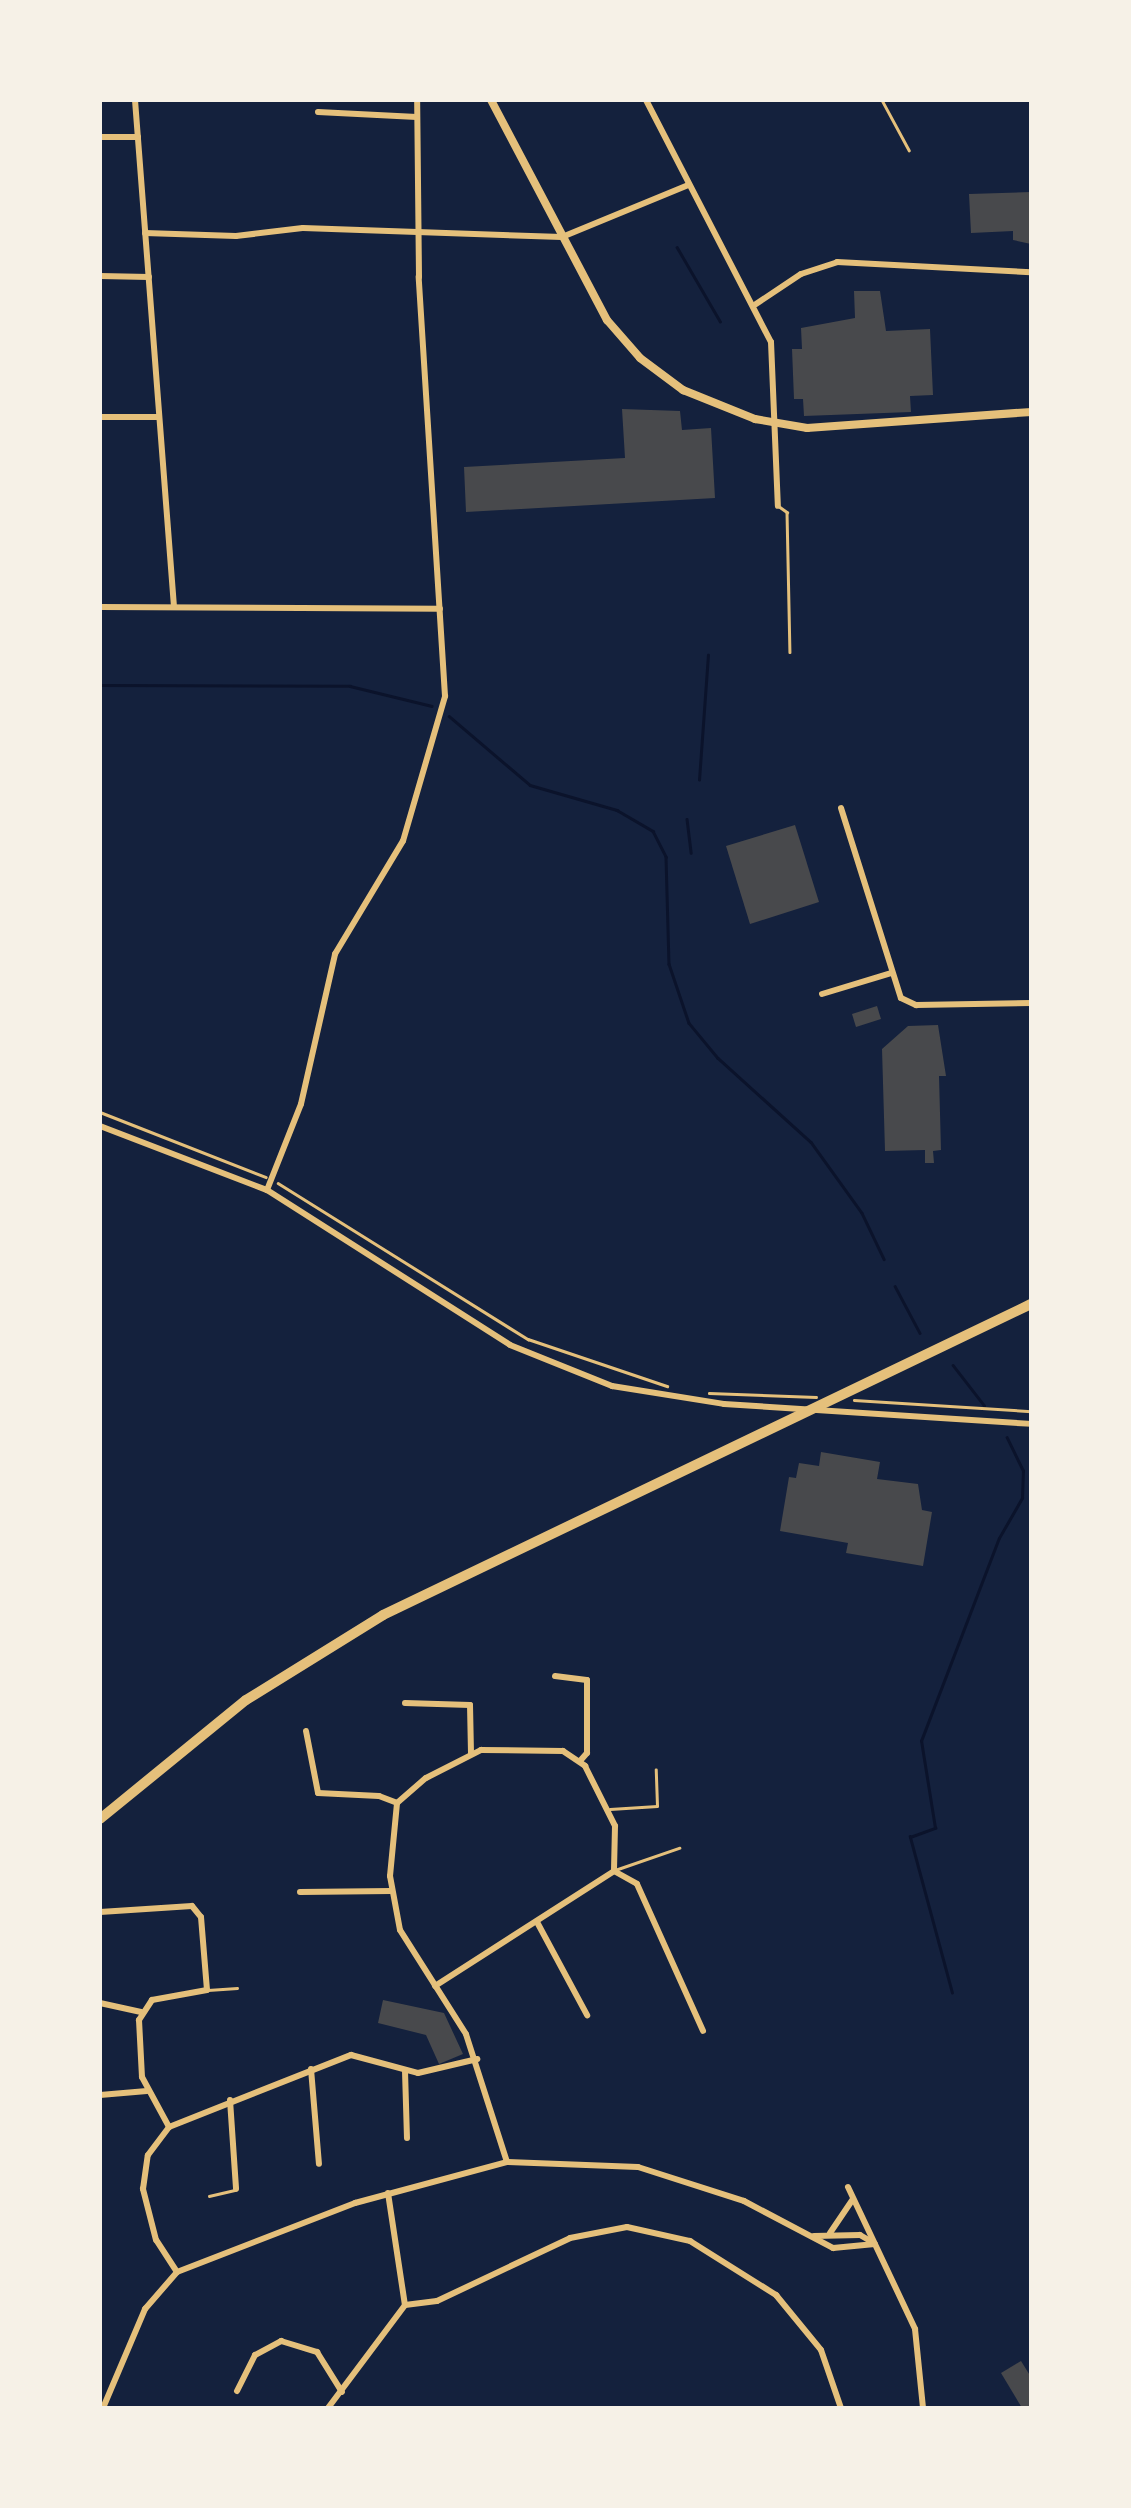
<!DOCTYPE html>
<style>
body{margin:0}
#map{position:relative;width:1131px;height:2508px;overflow:hidden;background:#14213d;font-family:"PT Sans Narrow",sans-serif}
div>[style]{position:absolute}
.stream>*{height:2.5px;margin:-1.25px;padding:0 1.25px;transform-origin:1.25px;border-radius:1.25px;background:#0b132b}
.building>*{inset:0;background:#48494c}
.path>*{height:2.5px;margin:-1.25px;padding:0 1.25px;transform-origin:1.25px;border-radius:1.25px;background:#e5c07b}
.service>*{height:2.5px;margin:-1.25px;padding:0 1.25px;transform-origin:1.25px;border-radius:1.25px;background:#e5c07b}
.minor>*{height:6px;margin:-3px;padding:0 3px;transform-origin:3px;border-radius:3px;background:#e5c07b}
.tertiary>*{height:8px;margin:-4px;padding:0 4px;transform-origin:4px;border-radius:4px;background:#e5c07b}
.primary>*{height:10px;margin:-5px;padding:0 5px;transform-origin:5px;border-radius:5px;background:#e5c07b}
span{translate:-50% -50%;white-space:nowrap;text-align:center;line-height:1.15;-webkit-text-stroke:8px #f6f1e7;paint-order:stroke}
.frame{position:absolute;inset:0;border:102px solid #f6f1e7;pointer-events:none}
</style>
<div id="map">
<div class="stream">
<i style="left:677px;top:247px;width:86px;rotate:59.8deg"></i>
<i style="left:100px;top:685px;width:250px;rotate:0.2deg"></i>
<i style="left:350px;top:686px;width:84px;rotate:13.7deg"></i>
<i style="left:449px;top:716px;width:106px;rotate:40.4deg"></i>
<i style="left:530px;top:785px;width:91px;rotate:16deg"></i>
<i style="left:617px;top:810px;width:42px;rotate:30.3deg"></i>
<i style="left:653px;top:831px;width:29px;rotate:63deg"></i>
<i style="left:666px;top:857px;width:107px;rotate:88.4deg"></i>
<i style="left:669px;top:964px;width:62px;rotate:71.3deg"></i>
<i style="left:689px;top:1023px;width:45px;rotate:50.4deg"></i>
<i style="left:718px;top:1058px;width:125px;rotate:42.1deg"></i>
<i style="left:811px;top:1142px;width:87px;rotate:54.3deg"></i>
<i style="left:862px;top:1213px;width:51px;rotate:64.4deg"></i>
<i style="left:699px;top:780px;width:125px;rotate:-85.9deg"></i>
<i style="left:687px;top:819px;width:34px;rotate:83deg"></i>
<i style="left:895px;top:1286px;width:53px;rotate:62deg"></i>
<i style="left:953px;top:1365px;width:51px;rotate:52.2deg"></i>
<i style="left:952px;top:1993px;width:162px;rotate:-105.1deg"></i>
<i style="left:910px;top:1837px;width:27px;rotate:-20deg"></i>
<i style="left:935px;top:1828px;width:88px;rotate:-99.1deg"></i>
<i style="left:921px;top:1741px;width:217px;rotate:-69deg"></i>
<i style="left:999px;top:1538px;width:46px;rotate:-60.1deg"></i>
<i style="left:1022px;top:1498px;width:27px;rotate:-88deg"></i>
<i style="left:1023px;top:1471px;width:37px;rotate:-116deg"></i>
</div>
<div class="building">
<i style="clip-path:polygon(1031px 192px,1031px 244px,1013px 240px,1013px 231px,971px 233px,969px 194px)"></i>
<i style="clip-path:polygon(854px 291px,880px 291px,886px 331px,930px 329px,933px 395px,910px 396px,911px 412px,804px 416px,803px 399px,794px 399px,792px 349px,802px 349px,801px 328px,855px 318px)"></i>
<i style="clip-path:polygon(622px 409px,680px 411px,682px 430px,711px 428px,715px 498px,466px 512px,464px 467px,625px 458px)"></i>
<i style="clip-path:polygon(795px 825px,819px 902px,750px 924px,726px 846px)"></i>
<i style="clip-path:polygon(877px 1006px,881px 1019px,856px 1027px,852px 1014px)"></i>
<i style="clip-path:polygon(938px 1025px,946px 1076px,939px 1076px,941px 1150px,933px 1151px,934px 1163px,925px 1163px,925px 1150px,885px 1151px,882px 1049px,908px 1026px)"></i>
<i style="clip-path:polygon(821px 1452px,880px 1462px,877px 1479px,918px 1484px,922px 1510px,932px 1512px,923px 1566px,846px 1553px,848px 1543px,780px 1531px,789px 1477px,796px 1478px,799px 1463px,819px 1466px)"></i>
<i style="clip-path:polygon(383px 2000px,444px 2013px,463px 2054px,439px 2064px,426px 2035px,378px 2023px)"></i>
<i style="clip-path:polygon(1021px 2361px,1031px 2377px,1031px 2408px,1022px 2408px,1001px 2373px)"></i>
</div>
<div class="path">
<i style="left:100px;top:1112px;width:178px;rotate:21.4deg"></i>
<i style="left:278px;top:1183px;width:295px;rotate:32deg"></i>
<i style="left:528px;top:1339px;width:147px;rotate:18.7deg"></i>
<i style="left:709px;top:1393px;width:107px;rotate:2.1deg"></i>
<i style="left:854px;top:1400px;width:177px;rotate:3.6deg"></i>
</div>
<div class="service">
<i style="left:882px;top:100px;width:57px;rotate:61.6deg"></i>
<i style="left:780px;top:507px;width:9px;rotate:36deg"></i>
<i style="left:787px;top:512px;width:140px;rotate:88.8deg"></i>
<i style="left:610px;top:1809px;width:47px;rotate:-3.7deg"></i>
<i style="left:657px;top:1806px;width:36px;rotate:-92deg"></i>
<i style="left:615px;top:1870px;width:68px;rotate:-19deg"></i>
<i style="left:208px;top:1990px;width:29px;rotate:-4deg"></i>
<i style="left:209px;top:2196px;width:27px;rotate:-13deg"></i>
</div>
<div class="minor">
<i style="left:135px;top:100px;width:508px;rotate:85.6deg"></i>
<i style="left:646px;top:100px;width:272px;rotate:62.7deg"></i>
<i style="left:771px;top:342px;width:164px;rotate:87.6deg"></i>
<i style="left:318px;top:112px;width:99px;rotate:2.9deg"></i>
<i style="left:100px;top:137px;width:38px"></i>
<i style="left:145px;top:233px;width:91px;rotate:1.9deg"></i>
<i style="left:236px;top:236px;width:67px;rotate:-6.8deg"></i>
<i style="left:303px;top:228px;width:259px;rotate:2deg"></i>
<i style="left:562px;top:237px;width:136px;rotate:-22.4deg"></i>
<i style="left:100px;top:276px;width:49px;rotate:1.2deg"></i>
<i style="left:756px;top:304px;width:54px;rotate:-33.7deg"></i>
<i style="left:801px;top:274px;width:38px;rotate:-18deg"></i>
<i style="left:837px;top:262px;width:194px;rotate:3deg"></i>
<i style="left:100px;top:417px;width:59px"></i>
<i style="left:100px;top:607px;width:340px;rotate:0.3deg"></i>
<i style="left:841px;top:808px;width:199px;rotate:72.5deg"></i>
<i style="left:901px;top:998px;width:17px;rotate:25deg"></i>
<i style="left:916px;top:1005px;width:115px;rotate:-1deg"></i>
<i style="left:822px;top:994px;width:72px;rotate:-16.9deg"></i>
<i style="left:100px;top:1126px;width:179px;rotate:21deg"></i>
<i style="left:267px;top:1190px;width:288px;rotate:32.5deg"></i>
<i style="left:510px;top:1345px;width:110px;rotate:21.9deg"></i>
<i style="left:612px;top:1386px;width:113px;rotate:9.1deg"></i>
<i style="left:724px;top:1404px;width:308px;rotate:3.7deg"></i>
<i style="left:267px;top:1190px;width:92px;rotate:-68.4deg"></i>
<i style="left:301px;top:1104px;width:154px;rotate:-77.2deg"></i>
<i style="left:335px;top:954px;width:132px;rotate:-59deg"></i>
<i style="left:403px;top:841px;width:151px;rotate:-73.8deg"></i>
<i style="left:445px;top:696px;width:420px;rotate:-93.6deg"></i>
<i style="left:419px;top:277px;width:177px;rotate:-90.6deg"></i>
<i style="left:555px;top:1676px;width:32px;rotate:7deg"></i>
<i style="left:587px;top:1680px;width:73px;rotate:90deg"></i>
<i style="left:587px;top:1753px;width:11px;rotate:131deg"></i>
<i style="left:405px;top:1703px;width:65px;rotate:1.8deg"></i>
<i style="left:470px;top:1705px;width:49px;rotate:88.8deg"></i>
<i style="left:306px;top:1731px;width:63px;rotate:79deg"></i>
<i style="left:318px;top:1793px;width:61px;rotate:2.8deg"></i>
<i style="left:379px;top:1796px;width:19px;rotate:21deg"></i>
<i style="left:614px;top:1871px;width:26px;rotate:29deg"></i>
<i style="left:637px;top:1884px;width:161px;rotate:65.8deg"></i>
<i style="left:300px;top:1892px;width:91px;rotate:-0.6deg"></i>
<i style="left:100px;top:1912px;width:92px;rotate:-3.7deg"></i>
<i style="left:192px;top:1906px;width:14px;rotate:51deg"></i>
<i style="left:201px;top:1917px;width:73px;rotate:85.3deg"></i>
<i style="left:207px;top:1990px;width:56px;rotate:169.7deg"></i>
<i style="left:152px;top:2000px;width:24px;rotate:123deg"></i>
<i style="left:139px;top:2020px;width:57px;rotate:87deg"></i>
<i style="left:142px;top:2077px;width:57px;rotate:61.6deg"></i>
<i style="left:537px;top:1922px;width:106px;rotate:61.7deg"></i>
<i style="left:435px;top:1986px;width:213px;rotate:-32.7deg"></i>
<i style="left:100px;top:2003px;width:42px;rotate:12.4deg"></i>
<i style="left:311px;top:2069px;width:95px;rotate:85.2deg"></i>
<i style="left:405px;top:2071px;width:67px;rotate:88.3deg"></i>
<i style="left:100px;top:2095px;width:47px;rotate:-4.9deg"></i>
<i style="left:230px;top:2100px;width:89px;rotate:86.1deg"></i>
<i style="left:507px;top:2162px;width:134px;rotate:-107.8deg"></i>
<i style="left:466px;top:2034px;width:123px;rotate:-122.4deg"></i>
<i style="left:400px;top:1930px;width:55px;rotate:-100.5deg"></i>
<i style="left:390px;top:1876px;width:73px;rotate:-84.5deg"></i>
<i style="left:397px;top:1803px;width:38px;rotate:-41deg"></i>
<i style="left:426px;top:1778px;width:62px;rotate:-27deg"></i>
<i style="left:481px;top:1750px;width:82px;rotate:0.7deg"></i>
<i style="left:563px;top:1751px;width:27px;rotate:34deg"></i>
<i style="left:585px;top:1766px;width:67px;rotate:63.4deg"></i>
<i style="left:615px;top:1826px;width:45px;rotate:91.3deg"></i>
<i style="left:848px;top:2187px;width:157px;rotate:64.7deg"></i>
<i style="left:915px;top:2329px;width:79px;rotate:84.2deg"></i>
<i style="left:388px;top:2193px;width:113px;rotate:81.4deg"></i>
<i style="left:830px;top:2233px;width:41px;rotate:-55.9deg"></i>
<i style="left:814px;top:2236px;width:46px;rotate:-1.2deg"></i>
<i style="left:860px;top:2235px;width:16px;rotate:30deg"></i>
<i style="left:177px;top:2272px;width:38px;rotate:-123deg"></i>
<i style="left:156px;top:2240px;width:53px;rotate:-104.3deg"></i>
<i style="left:143px;top:2189px;width:34px;rotate:-82deg"></i>
<i style="left:148px;top:2155px;width:35px;rotate:-53deg"></i>
<i style="left:169px;top:2127px;width:196px;rotate:-21.6deg"></i>
<i style="left:351px;top:2055px;width:69px;rotate:15deg"></i>
<i style="left:418px;top:2073px;width:61px;rotate:-13.3deg"></i>
<i style="left:237px;top:2391px;width:40px;rotate:-63.4deg"></i>
<i style="left:255px;top:2355px;width:30px;rotate:-28deg"></i>
<i style="left:281px;top:2341px;width:38px;rotate:17deg"></i>
<i style="left:317px;top:2352px;width:47px;rotate:58deg"></i>
<i style="left:103px;top:2408px;width:108px;rotate:-67deg"></i>
<i style="left:145px;top:2309px;width:49px;rotate:-49.1deg"></i>
<i style="left:177px;top:2272px;width:191px;rotate:-21.2deg"></i>
<i style="left:355px;top:2203px;width:157px;rotate:-15.1deg"></i>
<i style="left:507px;top:2162px;width:131px;rotate:2.2deg"></i>
<i style="left:638px;top:2167px;width:111px;rotate:17.8deg"></i>
<i style="left:744px;top:2201px;width:101px;rotate:27.8deg"></i>
<i style="left:833px;top:2248px;width:42px;rotate:-5.4deg"></i>
<i style="left:328px;top:2408px;width:129px;rotate:-53.2deg"></i>
<i style="left:405px;top:2305px;width:32px;rotate:-7deg"></i>
<i style="left:437px;top:2301px;width:147px;rotate:-25.3deg"></i>
<i style="left:570px;top:2238px;width:58px;rotate:-10.9deg"></i>
<i style="left:627px;top:2227px;width:65px;rotate:12.5deg"></i>
<i style="left:690px;top:2241px;width:102px;rotate:32.1deg"></i>
<i style="left:776px;top:2295px;width:71px;rotate:50.7deg"></i>
<i style="left:821px;top:2350px;width:61px;rotate:71deg"></i>
</div>
<div class="tertiary">
<i style="left:491px;top:100px;width:249px;rotate:62.2deg"></i>
<i style="left:607px;top:320px;width:50px;rotate:49deg"></i>
<i style="left:640px;top:358px;width:54px;rotate:36.7deg"></i>
<i style="left:683px;top:390px;width:78px;rotate:21.9deg"></i>
<i style="left:755px;top:419px;width:53px;rotate:9.8deg"></i>
<i style="left:807px;top:428px;width:225px;rotate:-4.1deg"></i>
</div>
<div class="primary">
<i style="left:100px;top:1819px;width:188px;rotate:-39.2deg"></i>
<i style="left:246px;top:1700px;width:161px;rotate:-31.8deg"></i>
<i style="left:383px;top:1615px;width:719px;rotate:-25.64deg"></i>
</div>
<div class="frame"></div>
</div>
